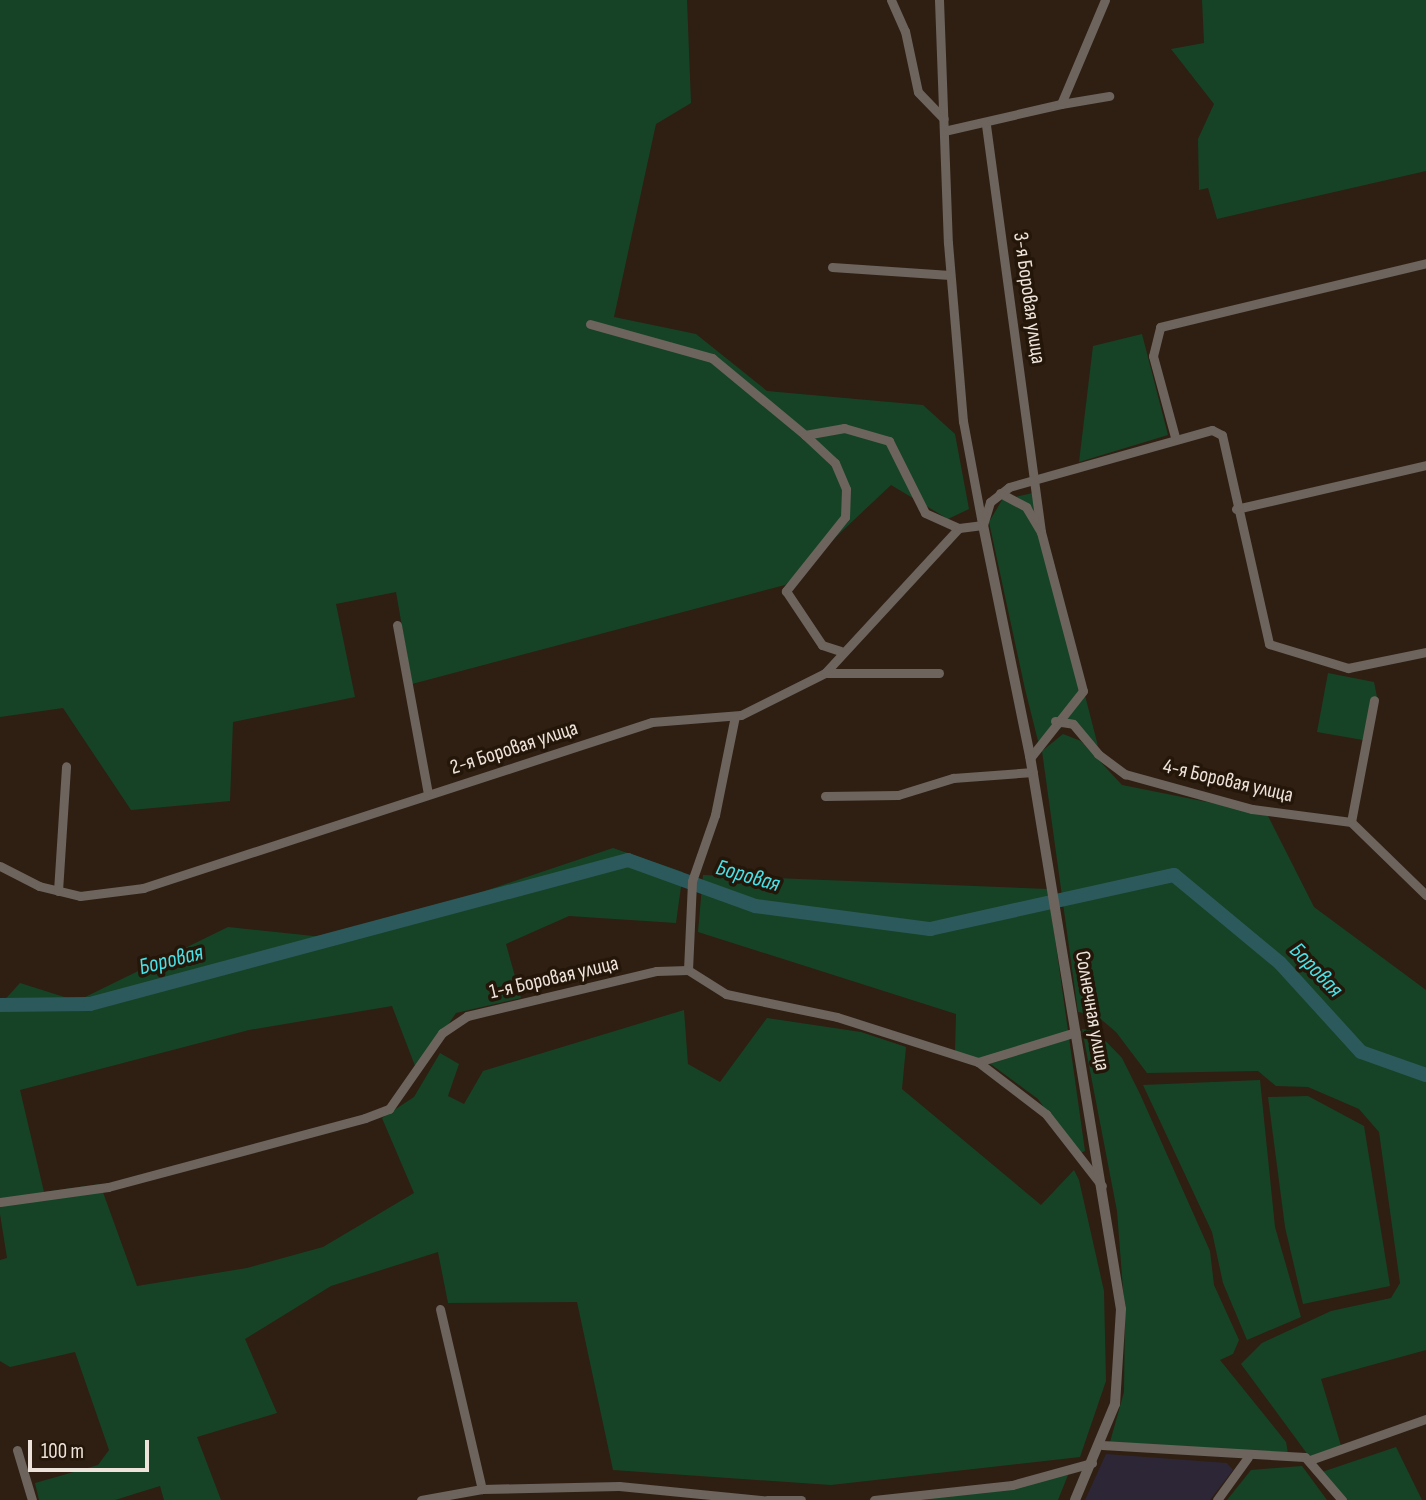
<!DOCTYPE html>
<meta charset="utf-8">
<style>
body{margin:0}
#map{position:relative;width:1426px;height:1500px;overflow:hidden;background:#2e1f12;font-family:"Sofia Sans Condensed",sans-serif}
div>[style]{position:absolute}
.commercial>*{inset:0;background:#2d2636}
.green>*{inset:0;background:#164326}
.river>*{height:14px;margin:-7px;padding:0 7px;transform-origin:7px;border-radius:7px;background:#2c5a5c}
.minor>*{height:9px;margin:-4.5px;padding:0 4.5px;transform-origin:4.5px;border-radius:4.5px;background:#6d645e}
.tertiary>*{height:10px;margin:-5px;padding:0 5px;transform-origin:5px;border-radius:5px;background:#6d645e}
span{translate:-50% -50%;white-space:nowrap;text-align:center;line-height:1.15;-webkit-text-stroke:7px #241609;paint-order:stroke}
.street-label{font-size:21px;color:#ede3da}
.water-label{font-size:23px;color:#47e1e7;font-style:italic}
.scale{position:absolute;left:28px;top:1440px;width:121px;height:32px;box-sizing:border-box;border:4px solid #ede3da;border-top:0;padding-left:9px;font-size:21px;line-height:24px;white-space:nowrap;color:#ede3da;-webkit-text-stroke:5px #241609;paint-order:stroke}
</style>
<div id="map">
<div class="commercial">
<i style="clip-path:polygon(1106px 1454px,1227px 1463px,1233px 1470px,1210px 1500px,1085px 1500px)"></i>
</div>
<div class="green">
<i style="clip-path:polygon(0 0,687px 0,691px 103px,656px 124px,614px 317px,696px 334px,767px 391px,923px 405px,955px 434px,969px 509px,948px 519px,891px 485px,785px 585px,412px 684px,396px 592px,336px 604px,355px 697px,233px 722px,230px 801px,131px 810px,63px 708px,0 717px)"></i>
<i style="clip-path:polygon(1202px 0,1426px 0,1426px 171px,1217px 219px,1208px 188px,1199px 190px,1198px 139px,1214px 104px,1171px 49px,1204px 43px)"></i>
<i style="clip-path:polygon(1142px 334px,1168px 435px,1079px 462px,1093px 346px)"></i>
<i style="clip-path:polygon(1033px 493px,1098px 746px,1070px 723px,1038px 741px,1025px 689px,989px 522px,1002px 500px)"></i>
<i style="clip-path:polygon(1328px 673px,1374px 682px,1377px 697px,1363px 740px,1317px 732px)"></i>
<i style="clip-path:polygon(1063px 734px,1081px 741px,1122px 785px,1267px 814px,1314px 907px,1426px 990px,1426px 1350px,1321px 1379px,1342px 1449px,1311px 1459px,1241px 1364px,1262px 1343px,1331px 1311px,1391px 1298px,1400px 1283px,1379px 1132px,1359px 1109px,1308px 1087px,1276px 1086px,1258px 1071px,1147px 1073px,1116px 1032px,1096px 1015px,1078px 1012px,1042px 751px)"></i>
<i style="clip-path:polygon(613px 848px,683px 872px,676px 923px,569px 916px,506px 944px,521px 998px,456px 1013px,417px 1071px,392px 1006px,249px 1030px,20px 1090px,44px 1192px,100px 1184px,137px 1286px,247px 1268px,323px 1247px,414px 1193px,382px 1118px,414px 1097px,440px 1053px,459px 1064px,448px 1096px,464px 1104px,483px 1071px,684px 1010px,688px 1064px,720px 1082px,767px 1018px,861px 1032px,906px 1047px,902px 1089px,1041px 1205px,1074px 1170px,1079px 1180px,1104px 1291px,1106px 1381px,1080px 1457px,831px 1485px,613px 1470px,577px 1302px,448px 1303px,438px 1252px,331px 1286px,245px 1339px,277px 1413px,197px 1437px,221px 1500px,164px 1500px,160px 1486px,115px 1500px,39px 1500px,35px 1483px,98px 1465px,109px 1450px,75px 1352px,10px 1367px,0 1361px,0 1260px,7px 1258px,0 1214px,0 1005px,20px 983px,77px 1001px,228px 927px,342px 939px)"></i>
<i style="clip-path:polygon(703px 875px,1048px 889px,1085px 1151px,1078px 1154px,1038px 1099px,992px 1065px,955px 1052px,956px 1014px,698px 932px)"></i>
<i style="clip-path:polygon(1082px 1029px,1096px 1031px,1122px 1058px,1140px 1094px,1210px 1251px,1214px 1285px,1239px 1340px,1233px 1354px,1220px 1360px,1286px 1442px,1288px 1453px,1110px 1442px,1124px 1392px,1125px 1315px,1117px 1211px)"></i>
<i style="clip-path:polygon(1260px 1080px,1275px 1227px,1301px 1317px,1247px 1340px,1223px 1283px,1212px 1232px,1143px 1085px)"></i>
<i style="clip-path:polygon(1308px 1096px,1364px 1126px,1390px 1286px,1303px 1304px,1285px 1227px,1268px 1097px)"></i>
<i style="clip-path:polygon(1396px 1447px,1422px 1500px,1344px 1500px,1322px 1472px)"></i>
<i style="clip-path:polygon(1302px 1466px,1327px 1500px,1227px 1500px,1251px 1470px)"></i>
<i style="clip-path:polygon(1068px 1475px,1058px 1500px,867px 1500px)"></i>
</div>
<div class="river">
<i style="left:0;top:1005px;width:90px;rotate:-0.6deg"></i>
<i style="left:90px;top:1004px;width:557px;rotate:-14.98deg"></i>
<i style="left:628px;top:860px;width:135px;rotate:19.9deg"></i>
<i style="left:755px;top:906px;width:177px;rotate:7.5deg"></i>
<i style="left:930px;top:929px;width:250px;rotate:-12.5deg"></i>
<i style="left:1174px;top:875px;width:138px;rotate:39.7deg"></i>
<i style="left:1280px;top:963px;width:120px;rotate:47.7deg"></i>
<i style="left:1361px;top:1052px;width:69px;rotate:19.5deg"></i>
</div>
<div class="minor">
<i style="left:891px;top:0;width:34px;rotate:66deg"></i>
<i style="left:905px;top:31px;width:62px;rotate:78deg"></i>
<i style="left:918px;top:92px;width:37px;rotate:46deg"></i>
<i style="left:939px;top:0;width:243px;rotate:87.9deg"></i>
<i style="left:948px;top:243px;width:179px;rotate:85.2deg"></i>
<i style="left:963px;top:421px;width:105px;rotate:79.5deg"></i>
<i style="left:1061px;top:104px;width:49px;rotate:-9.5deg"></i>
<i style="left:986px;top:125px;width:411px;rotate:82.3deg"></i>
<i style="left:944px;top:131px;width:120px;rotate:-13deg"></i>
<i style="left:1061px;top:104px;width:113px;rotate:-67.1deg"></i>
<i style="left:832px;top:267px;width:118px;rotate:3.9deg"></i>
<i style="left:590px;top:324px;width:127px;rotate:15.6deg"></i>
<i style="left:712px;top:358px;width:121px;rotate:39.6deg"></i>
<i style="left:805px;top:435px;width:40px;rotate:-10deg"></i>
<i style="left:844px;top:428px;width:47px;rotate:16.1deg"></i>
<i style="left:889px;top:441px;width:80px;rotate:63.4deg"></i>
<i style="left:925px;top:513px;width:37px;rotate:24deg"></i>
<i style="left:805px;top:435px;width:41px;rotate:43deg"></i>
<i style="left:835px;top:463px;width:28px;rotate:67deg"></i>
<i style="left:846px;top:489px;width:28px;rotate:92deg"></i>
<i style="left:845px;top:517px;width:95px;rotate:128.6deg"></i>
<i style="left:786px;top:591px;width:65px;rotate:56.3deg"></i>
<i style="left:822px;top:645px;width:19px;rotate:18deg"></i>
<i style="left:1175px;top:437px;width:84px;rotate:-105.2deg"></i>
<i style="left:1153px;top:356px;width:30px;rotate:-76deg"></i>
<i style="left:1160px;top:327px;width:274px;rotate:-13.5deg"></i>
<i style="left:1000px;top:493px;width:30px;rotate:28deg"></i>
<i style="left:1026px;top:507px;width:29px;rotate:59deg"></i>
<i style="left:1041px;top:532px;width:164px;rotate:75.2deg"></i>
<i style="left:1083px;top:691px;width:85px;rotate:128.3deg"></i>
<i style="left:1236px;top:509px;width:195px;rotate:-13deg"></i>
<i style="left:983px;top:525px;width:24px;rotate:-73deg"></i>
<i style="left:990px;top:502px;width:24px;rotate:-38deg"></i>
<i style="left:1009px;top:487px;width:211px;rotate:-15.7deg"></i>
<i style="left:1212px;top:430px;width:11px;rotate:27deg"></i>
<i style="left:1222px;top:435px;width:214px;rotate:77.3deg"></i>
<i style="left:1269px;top:644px;width:83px;rotate:16.9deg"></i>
<i style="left:1348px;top:668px;width:80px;rotate:-11.6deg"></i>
<i style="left:397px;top:625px;width:172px;rotate:79.6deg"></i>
<i style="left:825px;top:673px;width:114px"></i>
<i style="left:1055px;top:721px;width:18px;rotate:9deg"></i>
<i style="left:1073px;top:724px;width:39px;rotate:50deg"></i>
<i style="left:1098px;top:754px;width:34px;rotate:37deg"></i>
<i style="left:1125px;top:774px;width:132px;rotate:15.4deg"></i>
<i style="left:1252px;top:809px;width:100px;rotate:7.5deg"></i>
<i style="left:1351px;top:822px;width:105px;rotate:44.2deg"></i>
<i style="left:825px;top:796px;width:73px;rotate:-0.8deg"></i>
<i style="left:898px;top:795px;width:58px;rotate:-17.2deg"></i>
<i style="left:953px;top:778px;width:80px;rotate:-4.3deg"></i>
<i style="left:1351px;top:822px;width:124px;rotate:-79.3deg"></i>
<i style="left:0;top:866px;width:44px;rotate:27.1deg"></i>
<i style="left:39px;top:886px;width:42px;rotate:13.7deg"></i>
<i style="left:80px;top:896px;width:64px;rotate:-7.2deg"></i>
<i style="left:143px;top:888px;width:535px;rotate:-18.06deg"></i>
<i style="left:652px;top:722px;width:89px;rotate:-4.5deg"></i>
<i style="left:741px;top:715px;width:94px;rotate:-26.6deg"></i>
<i style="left:825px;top:673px;width:197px;rotate:-47.3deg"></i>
<i style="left:959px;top:528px;width:24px;rotate:-7deg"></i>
<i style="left:58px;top:891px;width:125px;rotate:-86.3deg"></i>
<i style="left:688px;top:970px;width:89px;rotate:-87.4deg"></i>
<i style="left:692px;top:881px;width:70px;rotate:-70.8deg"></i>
<i style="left:715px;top:815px;width:101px;rotate:-78.6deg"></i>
<i style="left:978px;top:1062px;width:102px;rotate:-17deg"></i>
<i style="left:0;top:1202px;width:109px;rotate:-7.9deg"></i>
<i style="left:108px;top:1187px;width:266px;rotate:-15deg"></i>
<i style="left:365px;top:1118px;width:26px;rotate:-21deg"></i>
<i style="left:389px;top:1109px;width:93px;rotate:-55.1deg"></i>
<i style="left:442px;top:1033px;width:30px;rotate:-34deg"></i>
<i style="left:467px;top:1016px;width:194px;rotate:-13.4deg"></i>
<i style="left:656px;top:971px;width:32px;rotate:-2deg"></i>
<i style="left:688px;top:970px;width:45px;rotate:32.3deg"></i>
<i style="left:726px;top:994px;width:113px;rotate:11.7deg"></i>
<i style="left:837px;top:1017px;width:148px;rotate:17.7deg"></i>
<i style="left:978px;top:1062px;width:86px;rotate:37.4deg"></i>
<i style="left:1046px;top:1114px;width:91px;rotate:52.1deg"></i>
<i style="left:440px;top:1309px;width:185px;rotate:76.9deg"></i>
<i style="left:482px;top:1489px;width:137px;rotate:-1.3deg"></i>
<i style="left:619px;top:1486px;width:145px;rotate:5.6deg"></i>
<i style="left:1102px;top:1445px;width:203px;rotate:3.4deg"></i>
<i style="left:1305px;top:1457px;width:57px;rotate:49.3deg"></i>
<i style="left:17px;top:1450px;width:52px;rotate:73.3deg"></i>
<i style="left:1310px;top:1460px;width:123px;rotate:-19.5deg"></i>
<i style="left:421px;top:1500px;width:62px;rotate:-10.2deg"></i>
<i style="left:767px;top:1500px;width:34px"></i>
<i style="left:874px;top:1500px;width:139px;rotate:-6.2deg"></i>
<i style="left:1012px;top:1485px;width:83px;rotate:-15.4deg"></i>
<i style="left:1217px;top:1500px;width:53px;rotate:-54.2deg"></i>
</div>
<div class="tertiary">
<i style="left:983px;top:525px;width:236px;rotate:78.5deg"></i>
<i style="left:1030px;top:756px;width:560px;rotate:80.66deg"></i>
<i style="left:1121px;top:1309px;width:95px;rotate:93.6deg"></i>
<i style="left:1115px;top:1404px;width:104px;rotate:112.6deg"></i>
</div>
<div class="street-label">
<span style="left:1029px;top:298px;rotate:82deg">3-я Боровая улица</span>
<span style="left:514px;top:748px;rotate:-18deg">2-я Боровая улица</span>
<span style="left:1228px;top:781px;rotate:13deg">4-я Боровая улица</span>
<span style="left:554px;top:978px;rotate:-13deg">1-я Боровая улица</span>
<span style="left:1092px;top:1011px;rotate:80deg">Солнечная улица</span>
</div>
<div class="water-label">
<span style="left:748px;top:876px;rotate:16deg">Боровая</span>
<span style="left:171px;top:960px;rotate:-14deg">Боровая</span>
<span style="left:1316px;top:970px;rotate:46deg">Боровая</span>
</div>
<div class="scale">100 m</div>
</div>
